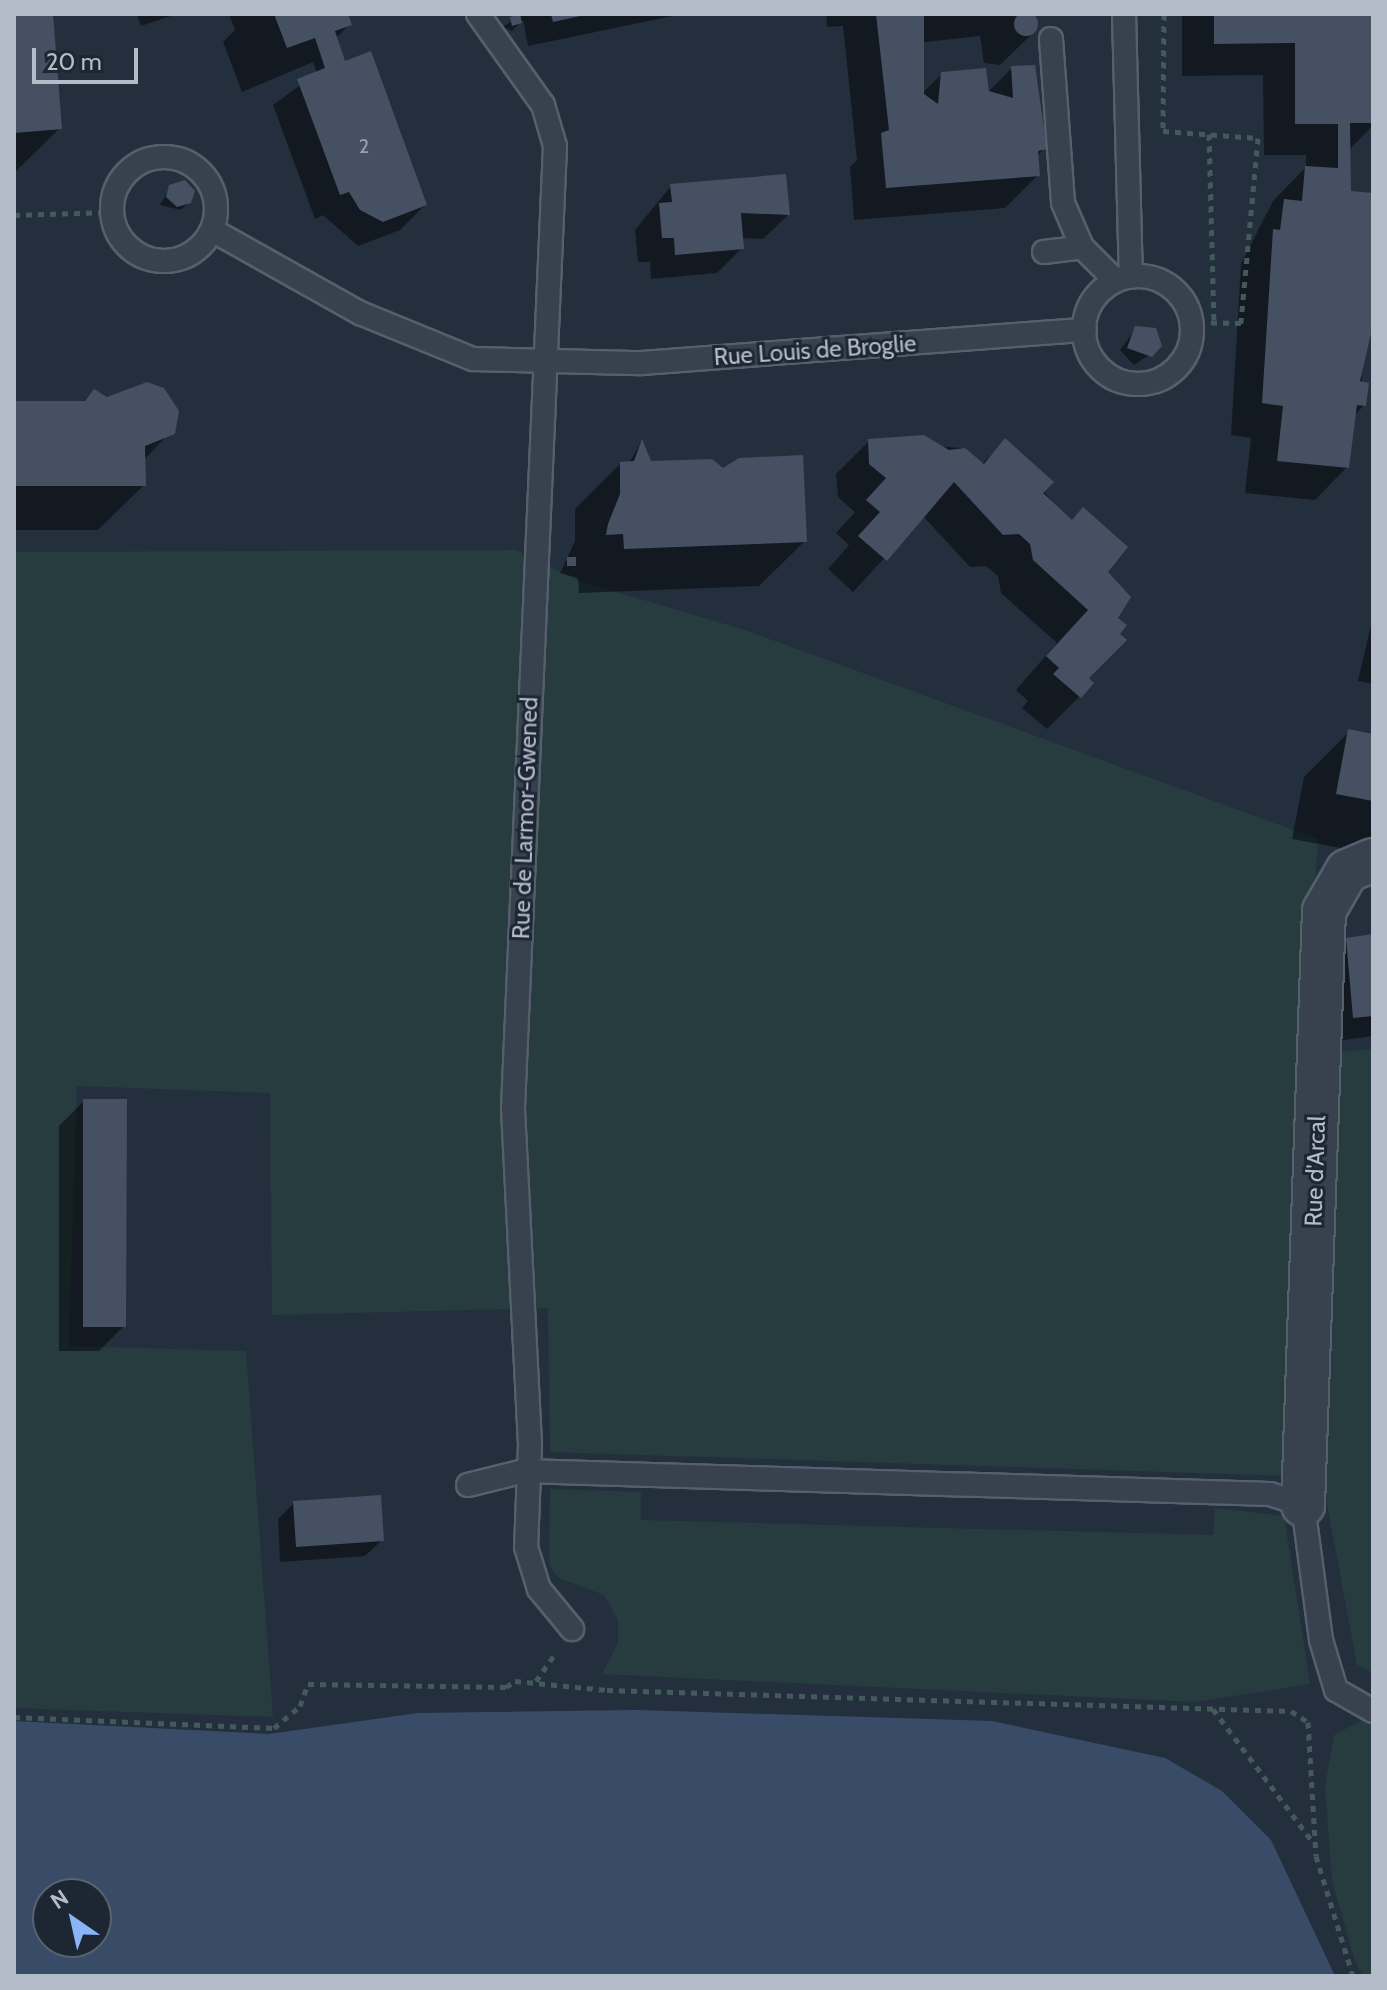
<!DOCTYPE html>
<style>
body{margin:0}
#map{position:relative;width:1387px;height:1990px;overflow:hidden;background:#242f3e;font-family:Cabin,sans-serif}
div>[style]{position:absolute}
.green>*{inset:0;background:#263c3f}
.water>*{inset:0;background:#394c67}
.shadow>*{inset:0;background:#0007}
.building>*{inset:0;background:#455162}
.round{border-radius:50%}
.path>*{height:5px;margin-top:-2.5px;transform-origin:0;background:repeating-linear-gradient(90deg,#44595c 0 6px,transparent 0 12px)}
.roads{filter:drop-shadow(2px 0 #565f6c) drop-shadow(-2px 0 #565f6c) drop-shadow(0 2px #565f6c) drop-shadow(0 -2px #565f6c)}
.lane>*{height:22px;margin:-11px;padding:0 11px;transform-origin:11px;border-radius:11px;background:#38414e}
.lane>.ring{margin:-11px;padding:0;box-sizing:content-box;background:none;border:22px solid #38414e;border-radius:50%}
.street>*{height:42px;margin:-21px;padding:0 21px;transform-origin:21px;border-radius:21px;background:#38414e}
span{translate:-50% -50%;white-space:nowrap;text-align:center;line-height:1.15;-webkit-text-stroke:6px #1d2633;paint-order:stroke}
.number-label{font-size:20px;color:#98a1af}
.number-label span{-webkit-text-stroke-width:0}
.street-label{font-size:24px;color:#b4bcc9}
.frame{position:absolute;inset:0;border:16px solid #b4bcc9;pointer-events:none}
.north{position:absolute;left:32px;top:1878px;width:80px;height:80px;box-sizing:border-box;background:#1d2633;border:2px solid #59626f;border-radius:50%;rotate:326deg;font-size:22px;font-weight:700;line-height:32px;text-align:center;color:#b4bcc9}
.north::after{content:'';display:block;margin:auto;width:28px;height:36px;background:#8ab4f8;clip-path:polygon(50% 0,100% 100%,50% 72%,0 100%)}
.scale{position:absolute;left:32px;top:48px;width:106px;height:36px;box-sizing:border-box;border:4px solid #b4bcc9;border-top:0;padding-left:10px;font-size:24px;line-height:28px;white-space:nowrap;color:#b4bcc9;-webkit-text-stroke:6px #1d2633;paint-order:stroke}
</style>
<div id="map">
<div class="green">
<i style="clip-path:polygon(516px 550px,579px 581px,745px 630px,1318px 839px,1306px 1038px,1337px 1052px,1373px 1049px,1373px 1673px,1357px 1665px,1322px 1477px,550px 1452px,548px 1308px,272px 1315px,270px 1093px,77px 1086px,69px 1346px,246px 1351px,273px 1717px,14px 1708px,14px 552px)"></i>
<i style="clip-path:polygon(550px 1489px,641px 1492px,641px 1520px,1213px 1535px,1215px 1508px,1284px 1516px,1310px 1684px,1195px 1702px,602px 1674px,618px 1643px,618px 1620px,604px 1595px,559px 1578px,549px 1565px)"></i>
<i style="clip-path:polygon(1366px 1718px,1373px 1720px,1373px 1976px,1363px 1976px,1355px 1961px,1332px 1881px,1325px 1786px,1334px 1735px)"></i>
</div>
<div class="water">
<i style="clip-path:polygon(evenodd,637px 1710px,992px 1721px,1165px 1758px,1222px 1791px,1271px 1840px,1335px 1976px,14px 1976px,14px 1721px,269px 1734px,418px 1713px,637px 1710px,48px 1894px,96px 1894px,96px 1942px,48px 1942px,48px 1894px)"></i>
</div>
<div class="shadow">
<i style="clip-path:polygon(14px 14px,51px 14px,60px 128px,14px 173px)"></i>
<i style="clip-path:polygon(137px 14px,177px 14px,141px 26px)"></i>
<i style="clip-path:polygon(229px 14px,346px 14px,350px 24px,335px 39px,342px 60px,425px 205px,400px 230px,358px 246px,323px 215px,315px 219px,273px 105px,317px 73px,313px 62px,242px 92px,223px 42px,235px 30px)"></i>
<i style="clip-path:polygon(521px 14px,682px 14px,528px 46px,523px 20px,512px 31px,503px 27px)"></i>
<i style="clip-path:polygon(826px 14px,1032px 14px,1033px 33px,1000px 65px,984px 63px,980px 36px,925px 42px,918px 52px,922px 93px,942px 74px,987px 93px,1012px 68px,1045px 148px,1037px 156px,1038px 175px,1005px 208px,854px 220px,850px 167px,857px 160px,843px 26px,827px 27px)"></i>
<i style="clip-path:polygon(1182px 14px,1373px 14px,1373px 125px,1349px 150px,1349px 193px,1373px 195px,1373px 328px,1360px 355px,1364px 405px,1354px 416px,1347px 467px,1315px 500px,1245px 493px,1251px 438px,1231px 435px,1241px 264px,1273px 201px,1306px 167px,1306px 155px,1264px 155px,1263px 75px,1182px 76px)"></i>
<i style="clip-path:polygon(671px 186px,788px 215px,763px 239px,741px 238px,742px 248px,717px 273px,651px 279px,650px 262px,638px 262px,635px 230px)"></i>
<i style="clip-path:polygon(171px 187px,189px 202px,181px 210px,160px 205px)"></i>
<i style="clip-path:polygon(1136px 328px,1152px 353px,1134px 365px,1120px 350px)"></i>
<i style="clip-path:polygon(94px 391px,176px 426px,143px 461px,144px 485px,98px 530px,14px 530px,14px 403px,82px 403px)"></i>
<i style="clip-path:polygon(869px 441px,961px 448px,982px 464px,1005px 441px,1106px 572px,1079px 697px,1047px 729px,1022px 708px,1028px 701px,1016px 690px,1057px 643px,1001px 593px,998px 576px,986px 566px,970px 567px,923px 516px,853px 592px,828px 569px,849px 545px,836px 533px,855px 512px,838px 497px,836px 474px)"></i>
<i style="clip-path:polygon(641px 442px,650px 465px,805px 541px,759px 586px,579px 593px,578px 578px,560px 573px,575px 541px,575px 509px,620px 464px,628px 465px)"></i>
<i style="clip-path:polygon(1373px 616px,1373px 684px,1358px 681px)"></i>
<i style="clip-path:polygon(1349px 732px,1373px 736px,1373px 854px,1292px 839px,1304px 777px)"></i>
<i style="clip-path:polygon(1373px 936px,1373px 1036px,1329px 1042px,1322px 965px,1347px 940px)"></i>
<i style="clip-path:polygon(84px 1101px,124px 1326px,99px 1351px,59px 1351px,59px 1126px)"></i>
<i style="clip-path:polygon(294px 1503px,382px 1540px,365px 1556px,280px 1562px,278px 1519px)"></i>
</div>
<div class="building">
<i class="round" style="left:1014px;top:12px;width:24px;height:24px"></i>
<i style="clip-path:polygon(14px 14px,53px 14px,62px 129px,14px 133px)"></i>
<i style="clip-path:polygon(274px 14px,348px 14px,352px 25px,335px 31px,345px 61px,371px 51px,427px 205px,383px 222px,360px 210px,349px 192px,340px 195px,297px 79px,325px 68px,315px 38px,287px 48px)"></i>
<i style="clip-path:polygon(520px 14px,522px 23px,512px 26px,510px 17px)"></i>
<i style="clip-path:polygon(551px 14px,585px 14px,585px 15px,553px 22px)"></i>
<i style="clip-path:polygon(876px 14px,924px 14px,924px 94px,938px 104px,941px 72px,986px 68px,989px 91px,1013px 98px,1011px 66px,1035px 65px,1047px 149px,1038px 151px,1040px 176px,886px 188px,881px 133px,889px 130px)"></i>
<i style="clip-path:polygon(1214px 14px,1373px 14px,1373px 123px,1350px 123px,1351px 191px,1373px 193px,1373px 325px,1360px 381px,1369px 383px,1366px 406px,1357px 405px,1349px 468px,1277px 461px,1283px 406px,1262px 403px,1273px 229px,1280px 230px,1284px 199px,1302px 201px,1305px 166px,1338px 168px,1338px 124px,1295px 124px,1295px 43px,1214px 44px)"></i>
<i style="clip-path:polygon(786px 174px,790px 215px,741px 213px,744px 249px,675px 255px,674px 238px,662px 238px,659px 203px,672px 202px,670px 184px)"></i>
<i style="clip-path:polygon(185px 180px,195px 191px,191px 203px,177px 207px,166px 197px,169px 185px)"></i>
<i style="clip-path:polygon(1135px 326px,1156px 328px,1162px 346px,1152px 357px,1127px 348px)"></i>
<i style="clip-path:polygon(147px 382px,164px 388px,179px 411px,175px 434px,145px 446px,146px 486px,14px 486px,14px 401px,85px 401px,94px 389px,107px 397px)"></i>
<i style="clip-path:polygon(924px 435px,949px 450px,965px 448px,984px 464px,1005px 438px,1054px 482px,1043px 493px,1072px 520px,1083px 507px,1128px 547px,1108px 572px,1131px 597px,1118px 618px,1127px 625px,1120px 634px,1127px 640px,1089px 678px,1094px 683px,1081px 698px,1053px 674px,1059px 668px,1046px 656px,1088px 610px,1033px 560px,1030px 544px,1019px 534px,1003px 535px,954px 482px,887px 561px,858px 536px,880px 512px,866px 500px,886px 478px,869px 464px,868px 439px)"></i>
<i style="clip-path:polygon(642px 439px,651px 461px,712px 459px,723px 468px,739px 458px,803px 455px,807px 542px,624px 549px,623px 534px,606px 535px,608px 524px,620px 494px,620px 462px,634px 461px)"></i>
<i style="clip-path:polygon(567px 557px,576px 557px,576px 566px,567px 566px)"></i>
<i style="clip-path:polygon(1348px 729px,1373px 734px,1373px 801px,1336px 794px)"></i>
<i style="clip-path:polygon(1373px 934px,1373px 1016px,1353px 1018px,1346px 938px)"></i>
<i style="clip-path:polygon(83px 1099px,127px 1099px,126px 1327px,83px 1327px)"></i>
<i style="clip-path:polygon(381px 1495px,384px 1541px,296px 1547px,293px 1501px)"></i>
</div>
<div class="path">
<i style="left:1164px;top:14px;width:117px;rotate:90.5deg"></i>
<i style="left:1163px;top:131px;width:95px;rotate:4.2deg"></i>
<i style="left:1258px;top:138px;width:186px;rotate:95.3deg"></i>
<i style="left:1241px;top:323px;width:49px;rotate:-178.8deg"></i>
<i style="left:1209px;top:134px;width:188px;rotate:88.5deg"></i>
<i style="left:14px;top:215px;width:97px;rotate:-1.8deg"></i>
<i style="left:536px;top:1681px;width:35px;rotate:-55deg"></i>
<i style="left:1213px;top:1709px;width:165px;rotate:53.1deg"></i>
<i style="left:14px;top:1717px;width:260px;rotate:2.4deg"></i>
<i style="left:274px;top:1728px;width:34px;rotate:-40deg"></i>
<i style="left:300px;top:1706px;width:23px;rotate:-70deg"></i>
<i style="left:308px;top:1684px;width:198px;rotate:0.9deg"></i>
<i style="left:506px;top:1687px;width:11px;rotate:-34deg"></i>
<i style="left:515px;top:1681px;width:92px;rotate:5.6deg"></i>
<i style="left:607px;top:1690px;width:684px;rotate:1.76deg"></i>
<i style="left:1291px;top:1711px;width:20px;rotate:33deg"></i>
<i style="left:1308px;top:1722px;width:134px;rotate:86.6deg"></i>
<i style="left:1316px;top:1856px;width:126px;rotate:72.9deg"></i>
</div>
<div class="roads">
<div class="lane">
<i style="left:478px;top:14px;width:112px;rotate:54.5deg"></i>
<i style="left:543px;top:105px;width:43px;rotate:73.7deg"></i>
<i style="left:555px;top:146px;width:964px;rotate:92.5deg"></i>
<i style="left:513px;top:1109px;width:336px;rotate:87.1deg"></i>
<i style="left:530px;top:1445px;width:102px;rotate:92.2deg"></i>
<i style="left:526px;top:1547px;width:44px;rotate:72.8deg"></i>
<i style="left:539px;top:1589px;width:52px;rotate:50.5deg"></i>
<i style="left:1124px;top:14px;width:263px;rotate:88.5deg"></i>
<i style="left:1051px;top:39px;width:164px;rotate:85.8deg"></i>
<i style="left:1063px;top:203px;width:48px;rotate:66.6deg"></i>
<i class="ring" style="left:112px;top:157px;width:82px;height:82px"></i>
<i style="left:212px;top:230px;width:170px;rotate:29.3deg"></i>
<i style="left:360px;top:313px;width:122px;rotate:22.2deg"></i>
<i style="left:473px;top:359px;width:169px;rotate:1.4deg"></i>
<i style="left:642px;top:363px;width:444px;rotate:-4.3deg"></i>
<i style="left:1044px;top:252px;width:38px;rotate:-7deg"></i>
<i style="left:1082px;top:247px;width:47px;rotate:45deg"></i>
<i class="ring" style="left:1084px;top:276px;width:86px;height:86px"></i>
<i style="left:468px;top:1485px;width:58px;rotate:-14deg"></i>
<i style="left:524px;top:1471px;width:746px;rotate:1.77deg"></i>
<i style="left:1270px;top:1494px;width:35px;rotate:18deg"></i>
<i style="left:1303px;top:1505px;width:136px;rotate:82.4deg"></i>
<i style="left:1321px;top:1640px;width:52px;rotate:73.3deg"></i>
<i style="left:1336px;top:1690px;width:43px;rotate:29.6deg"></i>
</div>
<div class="street">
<i style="left:1303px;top:1505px;width:594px;rotate:-87.98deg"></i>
<i style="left:1324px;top:911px;width:46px;rotate:-60.1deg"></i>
<i style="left:1347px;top:871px;width:28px;rotate:-23deg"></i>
</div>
</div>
<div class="number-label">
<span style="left:364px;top:146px">2</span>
</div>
<div class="street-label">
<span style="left:815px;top:350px;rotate:-4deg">Rue Louis de Broglie</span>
<span style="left:525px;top:818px;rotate:-88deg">Rue de Larmor-Gwened</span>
<span style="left:1315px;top:1171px;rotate:-88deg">Rue d'Arcal</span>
</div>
<div class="frame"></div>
<div class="north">N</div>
<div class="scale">20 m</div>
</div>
